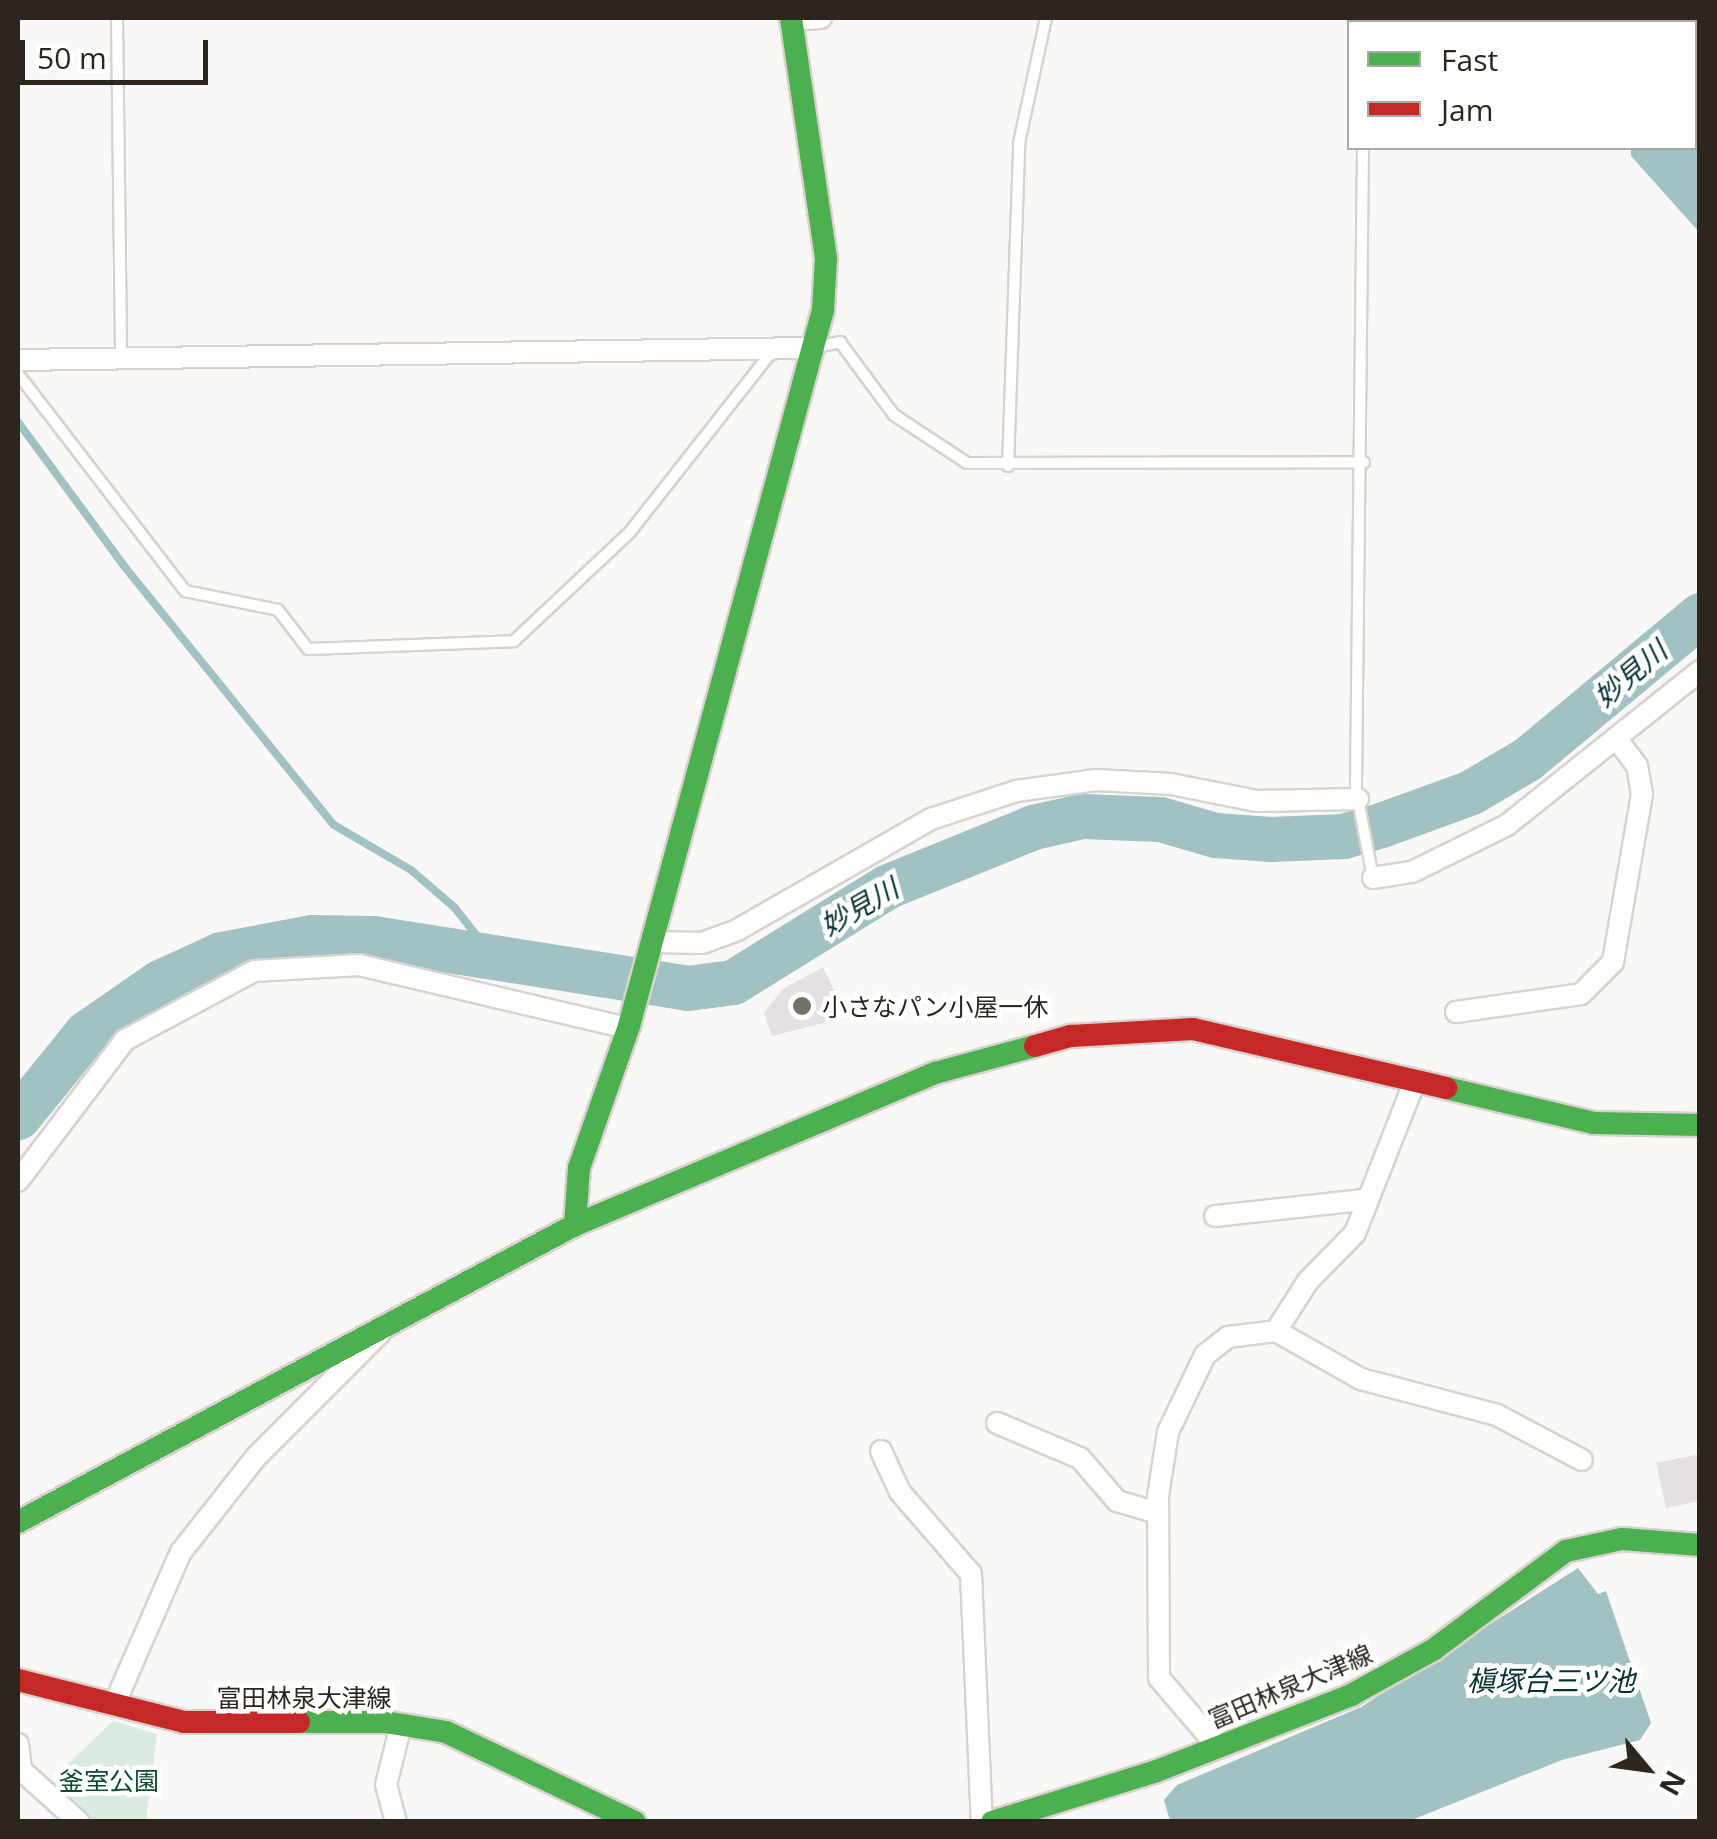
<!DOCTYPE html>
<meta charset="utf-8">
<style>
body{margin:0}
#map{position:relative;width:1717px;height:1839px;overflow:hidden;background:#faf8f6;font-family:"Open Sans","Noto Sans JP",sans-serif}
div>[style]{position:absolute}
.green>*{inset:0;background:#daece0}
.water>*{inset:0;background:#a2c1c3}
.stream>*{height:8px;margin:-4px;padding:0 4px;transform-origin:4px;border-radius:4px;background:#a2c1c3}
.river>*{height:45px;margin:-22.5px;padding:0 22.5px;transform-origin:22.5px;border-radius:22.5px;background:#a2c1c3}
.building>*{inset:0;background:#e5e1e3}
.roads{filter:drop-shadow(2px 0 #d8d3ce) drop-shadow(-2px 0 #d8d3ce) drop-shadow(0 2px #d8d3ce) drop-shadow(0 -2px #d8d3ce)}
.lane>*{height:10px;margin:-5px;padding:0 5px;transform-origin:5px;border-radius:5px;background:#fefefe}
.street>*{height:20px;margin:-10px;padding:0 10px;transform-origin:10px;border-radius:10px;background:#fefefe}
.fast>*{height:22px;margin:-11px;padding:0 11px;transform-origin:11px;border-radius:11px;background:#4caf50}
.jam>*{height:22px;margin:-11px;padding:0 11px;transform-origin:11px;border-radius:11px;background:#c62828}
.dots>*{width:28px;height:28px;translate:-50% -50%;box-sizing:border-box;border:5px solid #fff;border-radius:50%}
span{translate:-50% -50%;white-space:nowrap;text-align:center;line-height:1.15;-webkit-text-stroke:9px #fff;paint-order:stroke}
.poi-label{font-size:25px;color:#2d261f}
.left{translate:0 -50%;text-align:left}
.street-label{font-size:25px;color:#2d261f}
.park-label{font-size:25px;color:#0c4b2f}
.water-label{font-size:28px;color:#043235;font-style:italic}
.frame{position:absolute;inset:0;border:20px solid #2d261f;pointer-events:none}
.legend{position:absolute;left:1347px;top:20px;width:350px;height:130px;box-sizing:border-box;background:#fff;border:2px solid #aba8a5;margin:0;padding:12px 18px;list-style:none;font-size:30px;color:#2d261f}
.legend li{display:flex;align-items:center;gap:20px;height:50px}
.legend b{width:50px;border:2px solid #aba8a5}
.north{position:absolute;left:1597px;top:1719px;width:100px;height:100px;-webkit-text-stroke:8px #fff;paint-order:stroke;rotate:119deg;font-size:28px;font-weight:700;line-height:40px;text-align:center;color:#2d261f}
.north::after{content:'';display:block;margin:auto;width:35px;height:45px;background:#2d261f;clip-path:polygon(50% 0,100% 100%,50% 72%,0 100%)}
.scale{position:absolute;left:20px;top:40px;width:188px;height:45px;box-sizing:border-box;border:5px solid #2d261f;border-top:0;padding-left:12px;font-size:30px;line-height:35px;white-space:nowrap;color:#2d261f;-webkit-text-stroke:8px #fff;paint-order:stroke}
</style>
<div id="map">
<div class="green">
<i style="clip-path:polygon(113px 1721px,157px 1734px,146px 1821px,94px 1821px,50px 1781px)"></i>
</div>
<div class="water">
<i style="clip-path:polygon(1695px 89px,1700px 96px,1699px 232px,1631px 156px,1631px 148px,1694px 148px)"></i>
<i style="clip-path:polygon(1578px 1568px,1598px 1594px,1606px 1591px,1651px 1723px,1640px 1740px,1562px 1760px,1409px 1821px,1170px 1821px,1164px 1800px,1177px 1785px,1361px 1707px)"></i>
</div>
<div class="stream">
<i style="left:18px;top:422px;width:179px;rotate:53.6deg"></i>
<i style="left:124px;top:566px;width:333px;rotate:51deg"></i>
<i style="left:334px;top:825px;width:89px;rotate:30.3deg"></i>
<i style="left:411px;top:870px;width:58px;rotate:40.8deg"></i>
<i style="left:455px;top:908px;width:65px;rotate:51.9deg"></i>
</div>
<div class="river">
<i style="left:18px;top:1117px;width:108px;rotate:-51deg"></i>
<i style="left:86px;top:1033px;width:90px;rotate:-34.6deg"></i>
<i style="left:160px;top:982px;width:67px;rotate:-24.7deg"></i>
<i style="left:221px;top:954px;width:93px;rotate:-10.6deg"></i>
<i style="left:312px;top:937px;width:61px;rotate:0.9deg"></i>
<i style="left:373px;top:938px;width:318px;rotate:9deg"></i>
<i style="left:687px;top:988px;width:46px;rotate:-7.4deg"></i>
<i style="left:733px;top:982px;width:182px;rotate:-31.8deg"></i>
<i style="left:888px;top:886px;width:157px;rotate:-22.1deg"></i>
<i style="left:1033px;top:827px;width:50px;rotate:-12.7deg"></i>
<i style="left:1082px;top:816px;width:78px;rotate:2.2deg"></i>
<i style="left:1160px;top:819px;width:57px;rotate:16.2deg"></i>
<i style="left:1215px;top:835px;width:56px;rotate:4.1deg"></i>
<i style="left:1271px;top:839px;width:72px;rotate:-2.4deg"></i>
<i style="left:1343px;top:836px;width:40px;rotate:-16deg"></i>
<i style="left:1381px;top:825px;width:96px;rotate:-20.1deg"></i>
<i style="left:1471px;top:792px;width:65px;rotate:-30.5deg"></i>
<i style="left:1527px;top:759px;width:225px;rotate:-39.8deg"></i>
</div>
<div class="building">
<i style="clip-path:polygon(823px 967px,838px 999px,827px 1022px,772px 1036px,764px 1013px,783px 989px)"></i>
<i style="clip-path:polygon(1700px 1454px,1700px 1501px,1666px 1508px,1656px 1463px)"></i>
</div>
<div class="roads">
<div class="lane">
<i style="left:117px;top:18px;width:340px;rotate:89.3deg"></i>
<i style="left:1362px;top:18px;width:4px;rotate:90deg"></i>
<i style="left:1363px;top:148px;width:641px;rotate:90.63deg"></i>
<i style="left:1356px;top:789px;width:91px;rotate:79.2deg"></i>
<i style="left:817px;top:347px;width:24px;rotate:-12deg"></i>
<i style="left:840px;top:342px;width:91px;rotate:53.5deg"></i>
<i style="left:894px;top:415px;width:87px;rotate:33.3deg"></i>
<i style="left:967px;top:463px;width:397px;rotate:-0.1deg"></i>
<i style="left:18px;top:374px;width:274px;rotate:52.4deg"></i>
<i style="left:185px;top:591px;width:95px;rotate:11.5deg"></i>
<i style="left:278px;top:610px;width:49px;rotate:52.4deg"></i>
<i style="left:308px;top:649px;width:206px;rotate:-2.2deg"></i>
<i style="left:514px;top:641px;width:159px;rotate:-43.2deg"></i>
<i style="left:630px;top:532px;width:233px;rotate:-51.8deg"></i>
<i style="left:1008px;top:466px;width:323px;rotate:-88deg"></i>
<i style="left:1019px;top:143px;width:128px;rotate:-77.8deg"></i>
</div>
<div class="street">
<i style="left:792px;top:20px;width:29px;rotate:-4deg"></i>
<i style="left:18px;top:360px;width:794px;rotate:-0.87deg"></i>
<i style="left:1373px;top:878px;width:39px;rotate:-9deg"></i>
<i style="left:1412px;top:872px;width:106px;rotate:-26.3deg"></i>
<i style="left:1507px;top:825px;width:247px;rotate:-38.6deg"></i>
<i style="left:652px;top:942px;width:50px;rotate:1.1deg"></i>
<i style="left:702px;top:943px;width:37px;rotate:-20deg"></i>
<i style="left:737px;top:930px;width:224px;rotate:-29.8deg"></i>
<i style="left:931px;top:819px;width:89px;rotate:-18.2deg"></i>
<i style="left:1016px;top:791px;width:81px;rotate:-7.8deg"></i>
<i style="left:1096px;top:780px;width:75px;rotate:3.1deg"></i>
<i style="left:1171px;top:784px;width:88px;rotate:11.2deg"></i>
<i style="left:1257px;top:801px;width:101px;rotate:-1.1deg"></i>
<i style="left:1456px;top:1012px;width:126px;rotate:-8.2deg"></i>
<i style="left:1581px;top:994px;width:45px;rotate:-45deg"></i>
<i style="left:1613px;top:962px;width:170px;rotate:-80.2deg"></i>
<i style="left:1642px;top:794px;width:28px;rotate:-100deg"></i>
<i style="left:1637px;top:766px;width:34px;rotate:-127deg"></i>
<i style="left:18px;top:1181px;width:177px;rotate:-52.8deg"></i>
<i style="left:125px;top:1040px;width:146px;rotate:-28.1deg"></i>
<i style="left:254px;top:971px;width:105px;rotate:-3.3deg"></i>
<i style="left:359px;top:965px;width:276px;rotate:13.2deg"></i>
<i style="left:1215px;top:1216px;width:149px;rotate:-6.2deg"></i>
<i style="left:1276px;top:1331px;width:98px;rotate:29.5deg"></i>
<i style="left:1361px;top:1379px;width:141px;rotate:14.8deg"></i>
<i style="left:1497px;top:1415px;width:96px;rotate:27.9deg"></i>
<i style="left:997px;top:1423px;width:90px;rotate:22.9deg"></i>
<i style="left:1080px;top:1458px;width:57px;rotate:49.3deg"></i>
<i style="left:1117px;top:1501px;width:43px;rotate:16.3deg"></i>
<i style="left:881px;top:1451px;width:45px;rotate:65.1deg"></i>
<i style="left:900px;top:1492px;width:108px;rotate:49.1deg"></i>
<i style="left:971px;top:1574px;width:248px;rotate:87.5deg"></i>
<i style="left:114px;top:1705px;width:167px;rotate:-66.4deg"></i>
<i style="left:181px;top:1552px;width:121px;rotate:-51.7deg"></i>
<i style="left:256px;top:1457px;width:175px;rotate:-45deg"></i>
<i style="left:18px;top:1744px;width:26px;rotate:83deg"></i>
<i style="left:21px;top:1770px;width:78px;rotate:41.9deg"></i>
<i style="left:1218px;top:1747px;width:91px;rotate:-130.5deg"></i>
<i style="left:1159px;top:1678px;width:182px;rotate:-90.3deg"></i>
<i style="left:1158px;top:1496px;width:65px;rotate:-81.1deg"></i>
<i style="left:1168px;top:1432px;width:85px;rotate:-64.3deg"></i>
<i style="left:1205px;top:1355px;width:29px;rotate:-38deg"></i>
<i style="left:1228px;top:1337px;width:48px;rotate:-7.1deg"></i>
<i style="left:1276px;top:1331px;width:59px;rotate:-57.4deg"></i>
<i style="left:1308px;top:1281px;width:67px;rotate:-45.6deg"></i>
<i style="left:1355px;top:1233px;width:163px;rotate:-68.5deg"></i>
<i style="left:396px;top:1822px;width:38px;rotate:-105deg"></i>
<i style="left:386px;top:1785px;width:62px;rotate:-76deg"></i>
</div>
<div class="fast">
<i style="left:1446px;top:1088px;width:152px;rotate:13.3deg"></i>
<i style="left:1594px;top:1123px;width:106px;rotate:1.1deg"></i>
<i style="left:575px;top:1225px;width:57px;rotate:-86deg"></i>
<i style="left:579px;top:1168px;width:151px;rotate:-70.6deg"></i>
<i style="left:629px;top:1026px;width:742px;rotate:-74.84deg"></i>
<i style="left:823px;top:310px;width:52px;rotate:-86.7deg"></i>
<i style="left:826px;top:258px;width:243px;rotate:-98.3deg"></i>
<i style="left:18px;top:1522px;width:631px;rotate:-28.07deg"></i>
<i style="left:575px;top:1225px;width:391px;rotate:-22.9deg"></i>
<i style="left:935px;top:1073px;width:104px;rotate:-15.1deg"></i>
<i style="left:299px;top:1722px;width:86px"></i>
<i style="left:385px;top:1722px;width:62px;rotate:9.3deg"></i>
<i style="left:446px;top:1732px;width:209px;rotate:25.5deg"></i>
<i style="left:992px;top:1822px;width:170px;rotate:-17.2deg"></i>
<i style="left:1154px;top:1772px;width:212px;rotate:-21.3deg"></i>
<i style="left:1351px;top:1695px;width:94px;rotate:-28.8deg"></i>
<i style="left:1433px;top:1650px;width:166px;rotate:-36.7deg"></i>
<i style="left:1566px;top:1551px;width:57px;rotate:-12.1deg"></i>
<i style="left:1622px;top:1539px;width:78px;rotate:4.4deg"></i>
</div>
<div class="jam">
<i style="left:1035px;top:1046px;width:37px;rotate:-16deg"></i>
<i style="left:1071px;top:1036px;width:122px;rotate:-3.3deg"></i>
<i style="left:1193px;top:1029px;width:260px;rotate:13.1deg"></i>
<i style="left:18px;top:1680px;width:171px;rotate:14.2deg"></i>
<i style="left:184px;top:1722px;width:115px"></i>
</div>
</div>
<div class="dots">
<i style="left:802px;top:1006px;background:#75706a"></i>
</div>
<div class="poi-label">
<span class="left" style="left:822px;top:1006px">小さなパン小屋一休</span>
</div>
<div class="street-label">
<span style="left:1290px;top:1686px;rotate:-23deg">富田林泉大津線</span>
<span style="left:304px;top:1697px">富田林泉大津線</span>
</div>
<div class="park-label">
<span style="left:109px;top:1780px">釜室公園</span>
</div>
<div class="water-label">
<span style="left:1630px;top:673px;rotate:-40deg">妙見川</span>
<span style="left:859px;top:906px;rotate:-30deg">妙見川</span>
<span style="left:1551px;top:1680px">槇塚台三ツ池</span>
</div>
<div class="frame"></div>
<ul class="legend">
<li><b style="height:12px;background:#4caf50"></b>Fast</li>
<li><b style="height:12px;background:#c62828"></b>Jam</li>
</ul>
<div class="north">N</div>
<div class="scale">50 m</div>
</div>
